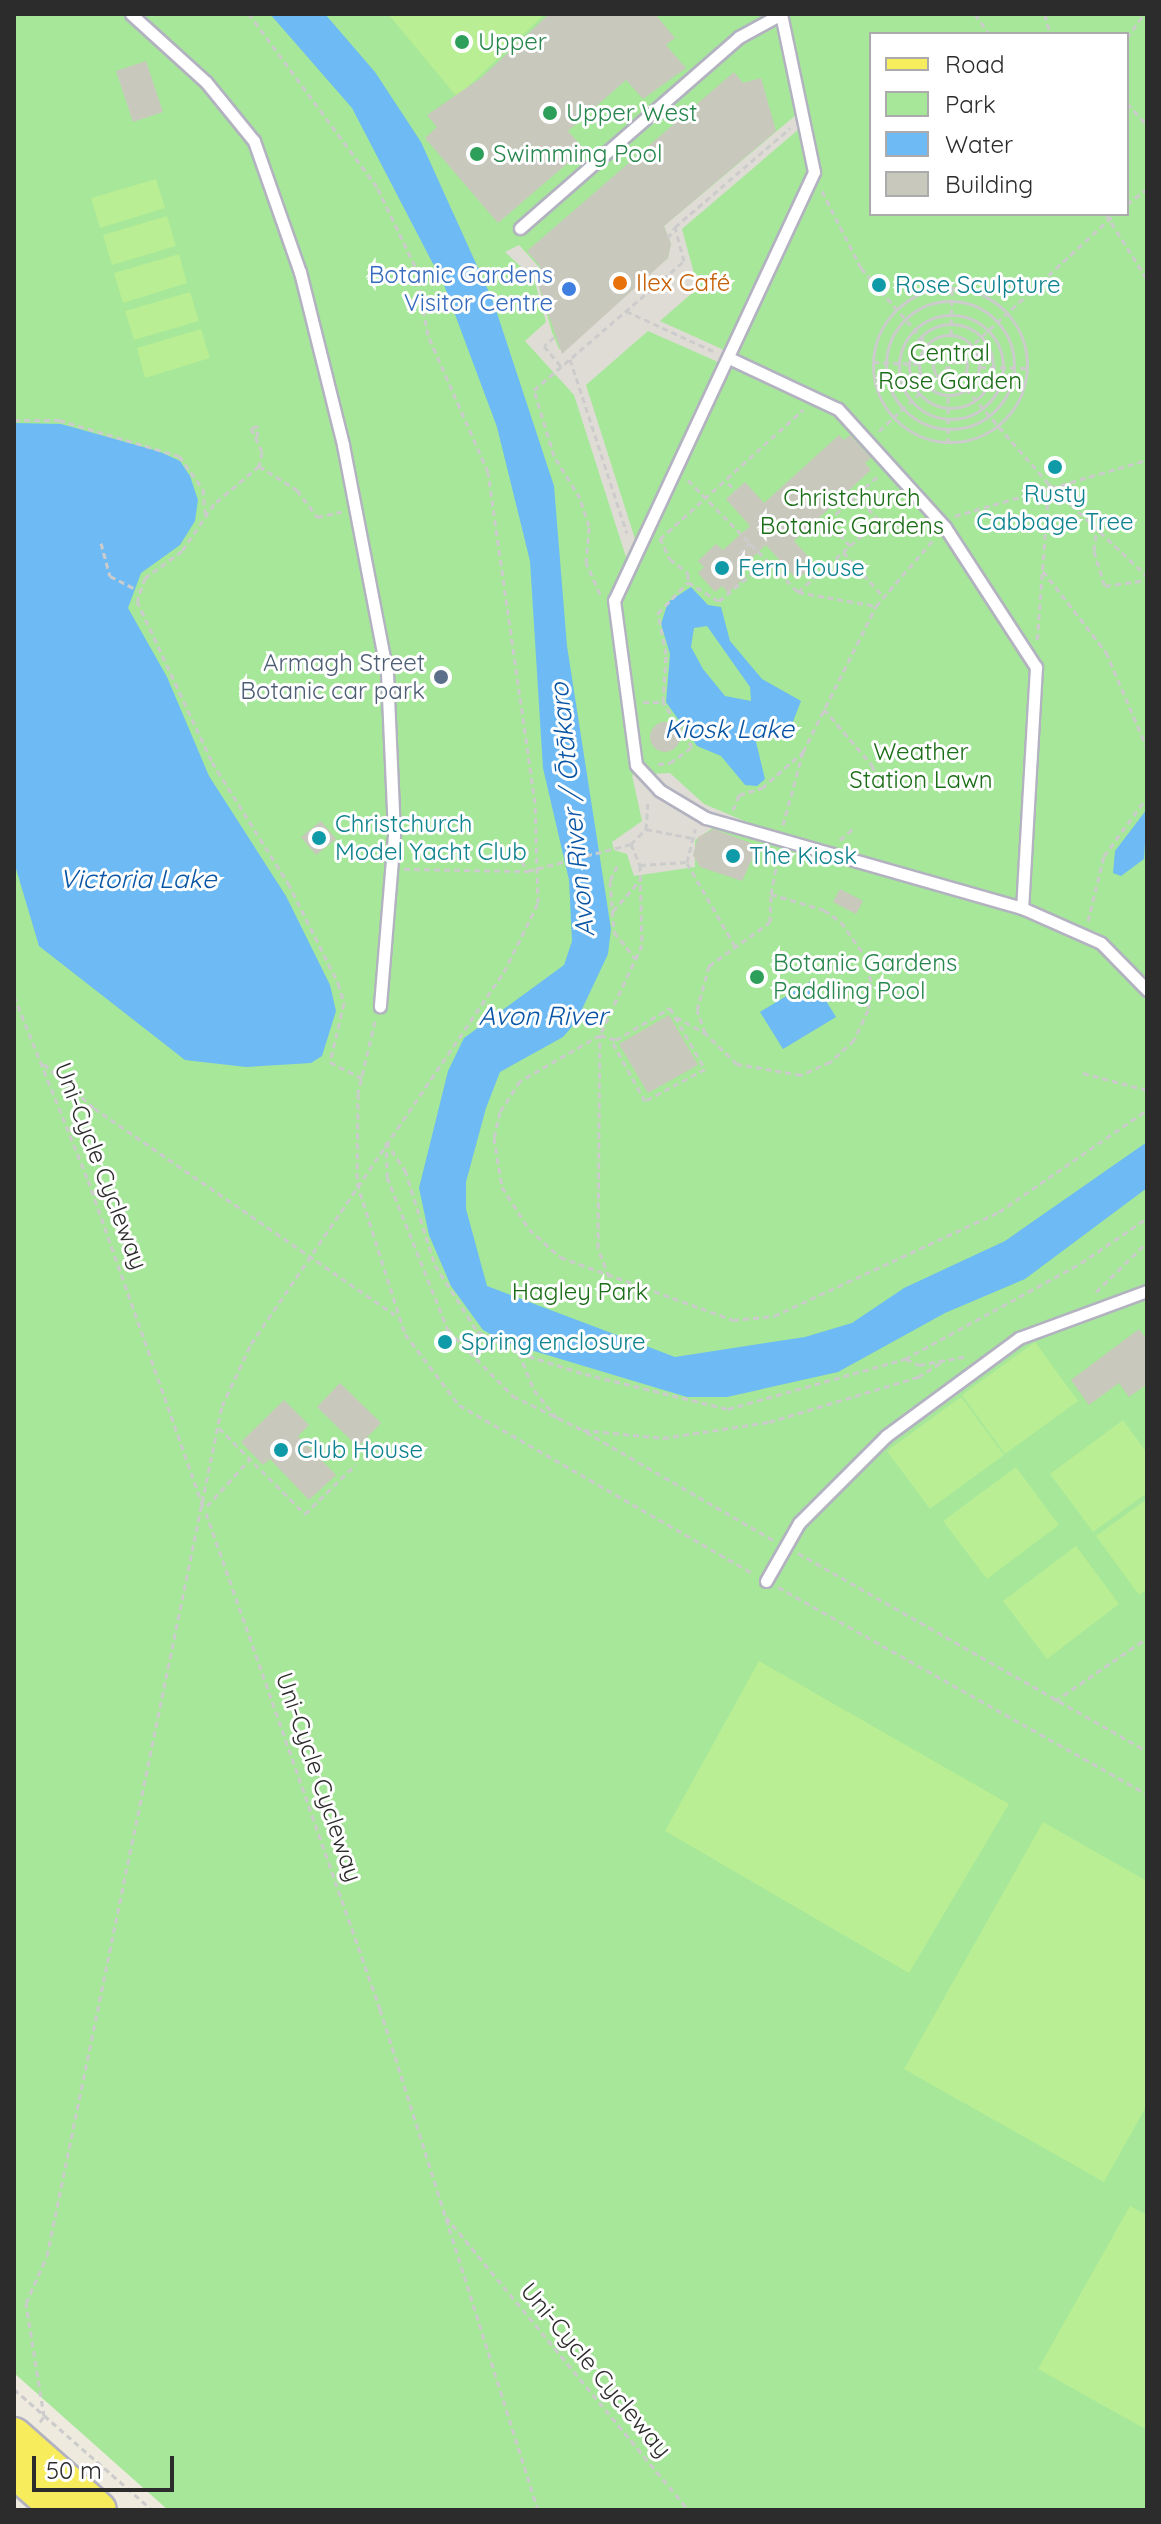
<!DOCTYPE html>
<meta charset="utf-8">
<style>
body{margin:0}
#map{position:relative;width:1161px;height:2524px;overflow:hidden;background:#eeeade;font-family:Quicksand,sans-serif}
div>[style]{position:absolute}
.green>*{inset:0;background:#a6e799}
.pitch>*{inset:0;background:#b9ee94}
.plaza>*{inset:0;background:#dedcd5}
.water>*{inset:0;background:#6dbaf4}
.building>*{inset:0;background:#c9c8bd}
.round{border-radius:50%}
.path>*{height:3px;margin-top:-1.5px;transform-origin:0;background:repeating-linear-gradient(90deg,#ccc 0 6px,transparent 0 10px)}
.path>.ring{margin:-1.5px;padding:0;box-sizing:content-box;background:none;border:3px solid #ccc;border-radius:50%}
.roads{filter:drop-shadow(2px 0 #b2b2c0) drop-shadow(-2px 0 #b2b2c0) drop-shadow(0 2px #b2b2c0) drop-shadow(0 -2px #b2b2c0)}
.service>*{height:11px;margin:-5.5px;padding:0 5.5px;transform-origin:5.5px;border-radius:5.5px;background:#fff}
.primary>*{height:34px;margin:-17px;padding:0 17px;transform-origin:17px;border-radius:17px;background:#f7ec5b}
.dots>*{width:22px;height:22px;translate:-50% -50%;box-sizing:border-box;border:4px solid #fff;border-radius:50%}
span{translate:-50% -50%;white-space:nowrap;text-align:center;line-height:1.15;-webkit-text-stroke:6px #fff;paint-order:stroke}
.leisure-label{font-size:24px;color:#27864d}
.left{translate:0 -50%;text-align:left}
.shop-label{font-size:24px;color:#366cbe}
.right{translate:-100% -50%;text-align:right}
.food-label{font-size:24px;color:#c56008}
.culture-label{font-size:24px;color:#0d838f}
.park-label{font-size:24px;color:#1b6e17}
.service-label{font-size:24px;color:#4e5e75}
.street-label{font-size:24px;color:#2c2c2c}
.water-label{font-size:26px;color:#0855a5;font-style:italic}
.frame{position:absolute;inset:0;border:16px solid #2c2c2c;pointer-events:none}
.legend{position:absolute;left:869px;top:32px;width:260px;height:184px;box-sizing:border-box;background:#fff;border:2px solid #ababab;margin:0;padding:10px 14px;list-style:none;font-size:24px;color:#2c2c2c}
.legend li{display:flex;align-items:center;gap:16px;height:40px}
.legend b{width:40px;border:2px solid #ababab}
.scale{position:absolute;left:32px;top:2456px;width:142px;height:36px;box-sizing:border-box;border:4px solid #2c2c2c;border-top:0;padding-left:10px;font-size:24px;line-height:28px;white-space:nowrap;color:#2c2c2c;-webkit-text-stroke:6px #fff;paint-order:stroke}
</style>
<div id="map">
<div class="green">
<i style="clip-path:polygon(evenodd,14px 14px,1147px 14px,1147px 2510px,168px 2510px,14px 2373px,14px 14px,871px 34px,1127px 34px,1127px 214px,871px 214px,871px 34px)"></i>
</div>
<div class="pitch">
<i style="clip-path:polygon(388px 14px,545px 14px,457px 97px)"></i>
<i style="clip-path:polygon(156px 179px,165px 208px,100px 228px,91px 198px)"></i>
<i style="clip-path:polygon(167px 216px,176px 246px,112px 265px,103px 235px)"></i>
<i style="clip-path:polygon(179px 254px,187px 283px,123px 303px,114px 273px)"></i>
<i style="clip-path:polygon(190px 292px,199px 321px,134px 340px,125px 311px)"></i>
<i style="clip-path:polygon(201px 329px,210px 358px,145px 378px,137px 348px)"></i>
<i style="clip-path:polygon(1035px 1342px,1078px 1401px,1005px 1454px,962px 1395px)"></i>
<i style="clip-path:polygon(961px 1397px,1004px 1455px,930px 1509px,887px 1451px)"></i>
<i style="clip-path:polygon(1123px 1420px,1147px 1453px,1147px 1493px,1093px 1532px,1050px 1474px)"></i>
<i style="clip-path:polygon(1016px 1467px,1059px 1525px,987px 1579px,943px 1521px)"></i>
<i style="clip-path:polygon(1147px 1499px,1147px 1589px,1139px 1595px,1096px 1536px)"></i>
<i style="clip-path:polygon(1076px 1546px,1119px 1604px,1047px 1659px,1003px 1601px)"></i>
<i style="clip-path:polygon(759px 1661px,1009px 1804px,909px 1973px,665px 1831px)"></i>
<i style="clip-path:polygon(1043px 1822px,1147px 1881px,1147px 2105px,1104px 2182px,904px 2069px)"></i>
<i style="clip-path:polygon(1130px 2206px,1147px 2215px,1147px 2430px,1038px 2369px)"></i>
</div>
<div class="plaza">
<i style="clip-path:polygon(796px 115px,799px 129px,682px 229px,698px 288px,660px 321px,724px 350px,718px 362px,648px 331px,586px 385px,635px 539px,626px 557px,574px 395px,525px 341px,546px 322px,534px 279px,505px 252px,519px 245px,539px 267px,537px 280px,552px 332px,559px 349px,565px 348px,668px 258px,671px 244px,664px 226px)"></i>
<i style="clip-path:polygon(670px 773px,704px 804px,778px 835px,774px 846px,714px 827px,695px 840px,695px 867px,634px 876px,627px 854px,614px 850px,612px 842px,642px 821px,632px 775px)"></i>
</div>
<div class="water">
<i style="clip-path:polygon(270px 14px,325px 14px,375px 72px,421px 142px,493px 301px,554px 486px,567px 646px,611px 929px,608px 954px,576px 1022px,563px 1037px,500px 1072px,486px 1108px,466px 1182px,466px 1209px,487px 1286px,675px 1357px,805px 1337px,852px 1323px,904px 1288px,1005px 1241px,1147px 1142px,1147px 1188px,1025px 1279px,945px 1313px,838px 1372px,727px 1397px,687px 1397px,507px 1343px,483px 1330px,451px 1286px,429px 1235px,419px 1188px,448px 1071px,464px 1038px,564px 965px,572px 941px,569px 880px,543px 768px,530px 561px,497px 427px,444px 285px,352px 108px)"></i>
<i style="clip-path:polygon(14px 423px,61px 424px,158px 451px,180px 461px,190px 476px,198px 500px,195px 521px,180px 545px,141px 573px,128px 608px,167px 677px,209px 776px,286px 896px,330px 985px,336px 1011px,322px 1056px,311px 1063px,246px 1067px,185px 1060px,39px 946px,14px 862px)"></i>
<i style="clip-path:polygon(evenodd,691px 587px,708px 605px,721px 607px,730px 641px,762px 679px,801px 701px,789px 732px,766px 733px,756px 742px,765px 779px,757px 786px,745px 785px,721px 756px,697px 746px,666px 702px,670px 654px,661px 624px,668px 602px,691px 587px,707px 626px,750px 687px,751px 701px,725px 696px,703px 669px,691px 647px,694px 628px,707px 626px)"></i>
<i style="clip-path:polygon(1147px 809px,1144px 859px,1121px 876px,1113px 873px,1115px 851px)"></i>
<i style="clip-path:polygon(813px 980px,836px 1017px,783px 1049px,760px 1012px)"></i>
</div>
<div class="building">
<i style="clip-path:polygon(549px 14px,655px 14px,675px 38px,666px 45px,686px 68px,643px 99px,626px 80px,568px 131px,584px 149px,498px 223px,425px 138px,437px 127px,427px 115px,481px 78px)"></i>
<i style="clip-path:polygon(146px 61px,163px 112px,133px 122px,116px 71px)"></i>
<i style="clip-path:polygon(734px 72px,743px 83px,761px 78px,776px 131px,664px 226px,671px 244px,668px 258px,562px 354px,537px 280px,540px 266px,527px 251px)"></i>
<i style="clip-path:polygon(839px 435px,844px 440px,850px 435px,871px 458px,865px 463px,871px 470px,794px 541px,815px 564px,797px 580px,766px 545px,740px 569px,746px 576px,728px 593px,722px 586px,715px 592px,698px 573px,704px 567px,698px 561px,716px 544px,723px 550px,750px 526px,726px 499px,745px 482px,764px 503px)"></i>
<i class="round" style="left:650px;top:722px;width:30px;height:30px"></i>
<i style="clip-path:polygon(321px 821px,336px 839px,316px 855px,301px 837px)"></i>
<i style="clip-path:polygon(714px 829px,758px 846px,742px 881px,700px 867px,693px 855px,698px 837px)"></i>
<i style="clip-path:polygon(840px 889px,863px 901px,856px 914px,833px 902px)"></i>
<i style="clip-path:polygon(669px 1015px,698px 1065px,648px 1093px,619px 1044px)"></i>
<i style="clip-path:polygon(1139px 1329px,1147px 1340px,1147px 1384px,1129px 1397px,1119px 1383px,1089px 1405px,1071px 1380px)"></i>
<i style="clip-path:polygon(340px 1383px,381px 1423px,358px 1447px,317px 1407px)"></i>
<i style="clip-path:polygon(284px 1400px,309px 1425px,298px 1436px,336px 1475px,309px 1500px,270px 1459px,263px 1465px,241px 1442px)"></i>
</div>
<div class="path">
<i style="left:975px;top:14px;width:24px;rotate:55deg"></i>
<i style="left:1045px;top:14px;width:21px;rotate:76deg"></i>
<i style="left:1127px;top:38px;width:29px;rotate:-55deg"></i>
<i style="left:1127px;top:103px;width:30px;rotate:48deg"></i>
<i style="left:822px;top:191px;width:86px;rotate:63.1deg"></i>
<i style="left:861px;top:268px;width:286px;rotate:49deg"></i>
<i style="left:1049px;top:484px;width:159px;rotate:94.3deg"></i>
<i style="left:1127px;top:204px;width:25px;rotate:-37deg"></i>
<i style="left:1106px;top:214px;width:77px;rotate:57.8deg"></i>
<i style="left:668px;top:238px;width:13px;rotate:-58deg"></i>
<i class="ring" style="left:873px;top:288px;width:151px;height:151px"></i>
<i class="ring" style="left:886px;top:301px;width:125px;height:125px"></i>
<i style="left:626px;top:311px;width:96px;rotate:24.7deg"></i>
<i class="ring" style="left:899px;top:315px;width:101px;height:101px"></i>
<i class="ring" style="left:909px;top:324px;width:81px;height:81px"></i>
<i class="ring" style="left:919px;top:335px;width:57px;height:57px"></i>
<i style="left:951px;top:335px;width:47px;rotate:-88.8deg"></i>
<i style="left:554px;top:337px;width:13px;rotate:138deg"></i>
<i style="left:544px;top:346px;width:26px;rotate:50deg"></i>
<i class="ring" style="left:933px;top:348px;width:31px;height:31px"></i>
<i style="left:570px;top:359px;width:183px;rotate:71.9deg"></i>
<i style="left:873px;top:362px;width:44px;rotate:2.6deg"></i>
<i style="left:980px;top:367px;width:47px;rotate:1.2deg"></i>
<i style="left:14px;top:420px;width:45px"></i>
<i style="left:59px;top:420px;width:125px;rotate:16.7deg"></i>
<i style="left:179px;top:456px;width:41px;rotate:54deg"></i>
<i style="left:203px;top:489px;width:25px;rotate:85deg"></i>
<i style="left:879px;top:431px;width:321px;rotate:-42.6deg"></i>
<i style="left:257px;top:437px;width:11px;rotate:-85deg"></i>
<i style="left:258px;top:426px;width:7px;rotate:164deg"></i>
<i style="left:251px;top:428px;width:26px;rotate:65deg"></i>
<i style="left:262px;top:452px;width:14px;rotate:102deg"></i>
<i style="left:259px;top:466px;width:59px;rotate:139.8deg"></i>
<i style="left:214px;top:504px;width:57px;rotate:124.2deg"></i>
<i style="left:182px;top:551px;width:46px;rotate:143.9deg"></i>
<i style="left:145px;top:578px;width:24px;rotate:109deg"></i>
<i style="left:137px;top:601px;width:178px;rotate:65deg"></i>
<i style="left:212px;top:762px;width:143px;rotate:57.9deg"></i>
<i style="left:288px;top:883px;width:112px;rotate:63.4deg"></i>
<i style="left:338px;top:983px;width:21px;rotate:73deg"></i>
<i style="left:344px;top:1003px;width:61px;rotate:103.3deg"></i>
<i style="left:330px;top:1062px;width:36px;rotate:27deg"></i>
<i style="left:948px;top:443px;width:47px;rotate:-90deg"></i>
<i style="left:259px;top:466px;width:45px;rotate:32.3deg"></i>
<i style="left:297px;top:490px;width:34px;rotate:53deg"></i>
<i style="left:317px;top:517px;width:25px;rotate:-12deg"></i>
<i style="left:688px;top:480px;width:157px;rotate:45.5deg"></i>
<i style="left:798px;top:592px;width:79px;rotate:10.2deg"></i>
<i style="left:728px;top:483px;width:11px;rotate:45deg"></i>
<i style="left:1049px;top:484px;width:134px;rotate:43.2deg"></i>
<i style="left:955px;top:516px;width:200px;rotate:-16.3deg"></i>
<i style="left:1097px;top:525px;width:26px;rotate:97deg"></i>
<i style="left:1094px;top:551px;width:37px;rotate:73deg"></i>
<i style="left:1105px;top:586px;width:42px;rotate:-8.1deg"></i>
<i style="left:660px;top:538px;width:23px;rotate:65deg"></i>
<i style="left:670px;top:559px;width:23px;rotate:38deg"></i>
<i style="left:688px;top:573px;width:9px;rotate:90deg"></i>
<i style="left:660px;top:539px;width:193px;rotate:-42.1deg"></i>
<i style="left:101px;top:543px;width:34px;rotate:75deg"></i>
<i style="left:110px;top:576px;width:31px;rotate:27deg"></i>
<i style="left:850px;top:546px;width:33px;rotate:-131deg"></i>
<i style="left:828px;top:521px;width:67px;rotate:-42deg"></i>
<i style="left:843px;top:552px;width:59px;rotate:47.7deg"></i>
<i style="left:739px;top:553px;width:15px;rotate:-42deg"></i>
<i style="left:1043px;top:571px;width:103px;rotate:52.1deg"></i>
<i style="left:1106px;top:652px;width:104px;rotate:66.9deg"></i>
<i style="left:798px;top:592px;width:108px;rotate:-41.6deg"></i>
<i style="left:879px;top:520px;width:34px;rotate:-133deg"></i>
<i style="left:600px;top:594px;width:34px;rotate:-114deg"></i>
<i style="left:586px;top:563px;width:37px;rotate:-85deg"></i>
<i style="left:589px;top:526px;width:29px;rotate:-108deg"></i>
<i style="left:580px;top:498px;width:49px;rotate:-121.8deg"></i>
<i style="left:554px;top:456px;width:69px;rotate:-106.9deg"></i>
<i style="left:534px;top:390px;width:198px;rotate:-40.7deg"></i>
<i style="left:684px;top:261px;width:35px;rotate:-105deg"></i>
<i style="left:675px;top:227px;width:152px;rotate:-40.7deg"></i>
<i style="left:643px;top:702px;width:20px"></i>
<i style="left:824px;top:709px;width:74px;rotate:49.4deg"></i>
<i style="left:872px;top:765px;width:21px;rotate:71deg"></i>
<i style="left:658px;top:764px;width:12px;rotate:-5deg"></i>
<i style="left:670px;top:763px;width:27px;rotate:-36deg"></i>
<i style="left:692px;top:747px;width:54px;rotate:-122.8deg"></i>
<i style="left:663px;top:702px;width:48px;rotate:-86.4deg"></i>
<i style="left:666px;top:654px;width:42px;rotate:-101deg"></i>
<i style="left:658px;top:613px;width:43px;rotate:-45.9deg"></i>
<i style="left:688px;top:582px;width:36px;rotate:32deg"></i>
<i style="left:719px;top:601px;width:62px;rotate:-39.8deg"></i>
<i style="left:733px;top:810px;width:16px;rotate:-68deg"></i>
<i style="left:739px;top:795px;width:24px;rotate:-17deg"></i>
<i style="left:762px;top:788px;width:55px;rotate:-41.3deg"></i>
<i style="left:783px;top:825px;width:76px;rotate:-74.7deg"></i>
<i style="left:803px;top:752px;width:163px;rotate:-63.4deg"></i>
<i style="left:876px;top:606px;width:89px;rotate:-49.1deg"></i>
<i style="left:646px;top:829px;width:47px;rotate:11.1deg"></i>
<i style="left:840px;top:840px;width:20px;rotate:-41deg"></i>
<i style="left:631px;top:844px;width:23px;rotate:67deg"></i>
<i style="left:640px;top:865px;width:47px;rotate:-3.7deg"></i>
<i style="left:687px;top:862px;width:34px;rotate:-76deg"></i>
<i style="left:510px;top:845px;width:32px;rotate:55deg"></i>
<i style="left:687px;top:863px;width:96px;rotate:60deg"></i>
<i style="left:640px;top:865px;width:80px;rotate:88.6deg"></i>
<i style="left:642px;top:945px;width:99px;rotate:115deg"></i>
<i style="left:600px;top:1035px;width:92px;rotate:150.1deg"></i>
<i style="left:520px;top:1081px;width:37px;rotate:123deg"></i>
<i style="left:500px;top:1112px;width:27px;rotate:103deg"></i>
<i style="left:494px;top:1138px;width:50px;rotate:80.7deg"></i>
<i style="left:502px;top:1187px;width:50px;rotate:57.3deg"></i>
<i style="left:529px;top:1229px;width:42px;rotate:42.1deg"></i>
<i style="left:560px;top:1257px;width:184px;rotate:20deg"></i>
<i style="left:733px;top:1320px;width:41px;rotate:-5.6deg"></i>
<i style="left:774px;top:1316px;width:248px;rotate:-24.8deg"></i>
<i style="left:999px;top:1212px;width:180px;rotate:-34.6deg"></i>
<i style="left:617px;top:866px;width:17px;rotate:115deg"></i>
<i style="left:610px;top:881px;width:51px;rotate:85.5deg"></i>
<i style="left:614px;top:932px;width:35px;rotate:51deg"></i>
<i style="left:404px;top:869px;width:124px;rotate:0.9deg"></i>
<i style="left:528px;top:871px;width:106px;rotate:-14.7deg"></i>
<i style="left:631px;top:844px;width:21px;rotate:-45deg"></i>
<i style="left:646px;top:829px;width:28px;rotate:-86deg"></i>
<i style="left:771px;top:894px;width:42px;rotate:-79deg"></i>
<i style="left:771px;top:894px;width:55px;rotate:16.8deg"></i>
<i style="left:824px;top:910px;width:21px;rotate:35deg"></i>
<i style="left:841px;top:922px;width:42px;rotate:54.8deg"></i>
<i style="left:865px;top:956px;width:28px;rotate:77deg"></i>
<i style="left:871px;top:983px;width:27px;rotate:96deg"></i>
<i style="left:868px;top:1010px;width:33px;rotate:115deg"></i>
<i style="left:854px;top:1040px;width:33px;rotate:137deg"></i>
<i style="left:830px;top:1062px;width:32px;rotate:156deg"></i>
<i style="left:801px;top:1075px;width:65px;rotate:-170.2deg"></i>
<i style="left:737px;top:1064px;width:45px;rotate:-135.9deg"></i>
<i style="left:705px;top:1033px;width:24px;rotate:-109deg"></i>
<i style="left:697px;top:1010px;width:46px;rotate:-74.7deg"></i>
<i style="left:709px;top:966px;width:75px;rotate:-35.8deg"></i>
<i style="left:770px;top:922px;width:28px;rotate:-88deg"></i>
<i style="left:613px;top:911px;width:43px;rotate:-48.8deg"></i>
<i style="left:1088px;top:921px;width:67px;rotate:-76.2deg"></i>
<i style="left:1104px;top:856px;width:73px;rotate:-53.9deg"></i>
<i style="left:14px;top:996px;width:198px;rotate:68.1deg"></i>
<i style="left:88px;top:1180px;width:346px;rotate:70.6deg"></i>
<i style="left:676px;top:1017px;width:33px;rotate:29deg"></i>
<i style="left:375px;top:1021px;width:74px;rotate:103.3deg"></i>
<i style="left:358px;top:1093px;width:90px;rotate:90.6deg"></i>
<i style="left:357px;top:1183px;width:158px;rotate:72.4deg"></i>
<i style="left:405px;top:1334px;width:89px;rotate:52.7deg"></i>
<i style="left:459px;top:1405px;width:340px;rotate:29.8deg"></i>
<i style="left:44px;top:1064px;width:67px;rotate:41.3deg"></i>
<i style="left:94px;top:1108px;width:365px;rotate:34.5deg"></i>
<i style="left:1083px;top:1073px;width:66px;rotate:14.9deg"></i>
<i style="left:386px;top:1142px;width:34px;rotate:56deg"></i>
<i style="left:405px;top:1170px;width:100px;rotate:72.5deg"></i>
<i style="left:435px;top:1265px;width:78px;rotate:57.5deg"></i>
<i style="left:477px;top:1331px;width:47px;rotate:27.6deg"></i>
<i style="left:519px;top:1353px;width:69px;rotate:17.7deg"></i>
<i style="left:585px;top:1374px;width:147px;rotate:13.8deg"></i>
<i style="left:728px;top:1409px;width:184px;rotate:-15.8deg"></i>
<i style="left:905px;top:1359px;width:200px;rotate:-28.6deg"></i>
<i style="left:1081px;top:1263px;width:80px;rotate:-34.3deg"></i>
<i style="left:386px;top:1142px;width:35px;rotate:88deg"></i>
<i style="left:387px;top:1177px;width:165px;rotate:68.3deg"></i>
<i style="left:448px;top:1330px;width:93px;rotate:45.4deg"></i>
<i style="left:513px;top:1396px;width:78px;rotate:25.9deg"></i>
<i style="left:583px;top:1430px;width:80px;rotate:5.7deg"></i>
<i style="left:663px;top:1438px;width:107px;rotate:-8.6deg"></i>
<i style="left:769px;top:1422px;width:156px;rotate:-16.8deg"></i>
<i style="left:918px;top:1377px;width:26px;rotate:-32deg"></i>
<i style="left:609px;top:1277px;width:31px;rotate:-111deg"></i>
<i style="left:598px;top:1248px;width:213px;rotate:-89.5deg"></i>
<i style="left:600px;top:1035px;width:17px;rotate:17deg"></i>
<i style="left:616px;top:1040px;width:63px;rotate:-30.7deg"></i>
<i style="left:670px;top:1008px;width:70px;rotate:60.2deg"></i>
<i style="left:705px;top:1069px;width:68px;rotate:151.9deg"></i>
<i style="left:645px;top:1101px;width:70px;rotate:-119.1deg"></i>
<i style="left:1096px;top:1292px;width:71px;rotate:-44.4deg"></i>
<i style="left:519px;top:1353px;width:40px;rotate:68deg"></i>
<i style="left:534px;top:1390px;width:36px;rotate:51deg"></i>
<i style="left:906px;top:1359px;width:14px;rotate:25deg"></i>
<i style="left:919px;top:1365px;width:50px;rotate:-10.4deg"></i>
<i style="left:219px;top:1428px;width:122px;rotate:45deg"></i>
<i style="left:305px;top:1514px;width:71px;rotate:-44.4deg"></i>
<i style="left:586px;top:1432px;width:216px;rotate:30deg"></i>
<i style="left:207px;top:1506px;width:64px;rotate:-47.5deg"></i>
<i style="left:206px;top:1513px;width:526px;rotate:70.67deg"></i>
<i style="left:380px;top:2009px;width:525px;rotate:72.5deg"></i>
<i style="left:798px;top:1553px;width:401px;rotate:29.6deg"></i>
<i style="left:778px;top:1587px;width:423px;rotate:29.3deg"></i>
<i style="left:1055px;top:1701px;width:112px;rotate:-34.4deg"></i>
<i style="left:446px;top:2217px;width:380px;rotate:50.4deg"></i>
<i style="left:14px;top:2389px;width:184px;rotate:41.2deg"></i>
<i style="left:40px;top:2422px;width:7px;rotate:-56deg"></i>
<i style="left:44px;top:2416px;width:114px;rotate:-99.1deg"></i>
<i style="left:26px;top:2303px;width:51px;rotate:-65.9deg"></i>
<i style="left:47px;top:2256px;width:868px;rotate:-78.37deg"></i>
<i style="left:222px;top:1406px;width:68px;rotate:-64.9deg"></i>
<i style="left:251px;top:1344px;width:450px;rotate:-55.8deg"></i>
<i style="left:504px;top:972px;width:77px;rotate:-63.8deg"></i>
<i style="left:538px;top:903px;width:100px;rotate:-91.7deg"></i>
<i style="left:535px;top:803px;width:334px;rotate:-98.1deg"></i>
<i style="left:488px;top:472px;width:150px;rotate:-113.7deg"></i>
<i style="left:428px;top:335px;width:70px;rotate:-100.7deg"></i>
<i style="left:415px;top:266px;width:88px;rotate:-115.7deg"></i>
<i style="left:377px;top:187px;width:215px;rotate:-126.5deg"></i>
</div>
<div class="roads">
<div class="service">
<i style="left:131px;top:14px;width:101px;rotate:42.2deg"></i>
<i style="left:206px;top:82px;width:76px;rotate:50.9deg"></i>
<i style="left:254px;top:141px;width:139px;rotate:70.7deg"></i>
<i style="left:300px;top:272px;width:178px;rotate:76deg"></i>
<i style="left:343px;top:445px;width:232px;rotate:79.1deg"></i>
<i style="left:387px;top:673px;width:162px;rotate:87.5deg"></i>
<i style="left:394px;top:835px;width:172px;rotate:94.7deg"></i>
<i style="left:781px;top:14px;width:161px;rotate:78.2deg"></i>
<i style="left:814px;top:172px;width:472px;rotate:115deg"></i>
<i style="left:614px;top:600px;width:166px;rotate:82.4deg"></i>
<i style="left:636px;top:765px;width:34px;rotate:47deg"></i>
<i style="left:659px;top:790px;width:55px;rotate:30.8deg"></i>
<i style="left:706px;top:818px;width:329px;rotate:15.9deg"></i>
<i style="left:520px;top:228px;width:291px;rotate:-41.1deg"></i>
<i style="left:739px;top:37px;width:48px;rotate:-28.7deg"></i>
<i style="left:729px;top:358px;width:120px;rotate:25.1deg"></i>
<i style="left:838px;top:409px;width:159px;rotate:47.8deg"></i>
<i style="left:945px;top:527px;width:167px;rotate:57deg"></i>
<i style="left:1036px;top:667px;width:241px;rotate:93.3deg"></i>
<i style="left:1022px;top:908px;width:86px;rotate:23.9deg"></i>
<i style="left:1101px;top:943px;width:66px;rotate:45.6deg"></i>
<i style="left:766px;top:1581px;width:67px;rotate:-60.4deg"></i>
<i style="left:799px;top:1523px;width:123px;rotate:-45deg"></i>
<i style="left:886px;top:1436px;width:165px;rotate:-36.4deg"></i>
<i style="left:1019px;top:1338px;width:136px;rotate:-20.2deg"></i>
</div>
<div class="primary">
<i style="left:14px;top:2435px;width:113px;rotate:41.4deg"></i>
<i style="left:14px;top:2470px;width:60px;rotate:41.6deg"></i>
</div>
</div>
<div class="dots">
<i style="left:462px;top:42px;background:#2e9e5b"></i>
<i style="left:550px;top:113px;background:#2e9e5b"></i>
<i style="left:477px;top:154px;background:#2e9e5b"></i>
<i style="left:620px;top:283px;background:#e8710a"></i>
<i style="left:879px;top:285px;background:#0f9aa8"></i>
<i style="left:569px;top:289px;background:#3f7fe0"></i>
<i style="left:1055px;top:467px;background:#0f9aa8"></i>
<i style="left:722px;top:568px;background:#0f9aa8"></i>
<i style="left:441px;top:677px;background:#5c6f8a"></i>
<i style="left:319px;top:838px;background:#0f9aa8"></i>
<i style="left:733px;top:856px;background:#0f9aa8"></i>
<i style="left:757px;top:977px;background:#2e9e5b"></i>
<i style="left:445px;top:1342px;background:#0f9aa8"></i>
<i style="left:281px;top:1450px;background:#0f9aa8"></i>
</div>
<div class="leisure-label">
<span class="left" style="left:478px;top:42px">Upper</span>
<span class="left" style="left:566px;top:113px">Upper West</span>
<span class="left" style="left:493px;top:154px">Swimming Pool</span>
<span class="left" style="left:773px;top:977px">Botanic Gardens<br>Paddling Pool</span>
</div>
<div class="shop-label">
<span class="right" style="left:553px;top:289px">Botanic Gardens<br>Visitor Centre</span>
</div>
<div class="food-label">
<span class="left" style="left:636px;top:283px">Ilex Café</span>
</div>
<div class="culture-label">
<span class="left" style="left:895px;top:285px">Rose Sculpture</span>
<span style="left:1055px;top:508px">Rusty<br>Cabbage Tree</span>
<span class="left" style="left:738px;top:568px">Fern House</span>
<span class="left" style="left:335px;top:838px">Christchurch<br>Model Yacht Club</span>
<span class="left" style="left:749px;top:856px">The Kiosk</span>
<span class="left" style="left:461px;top:1342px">Spring enclosure</span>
<span class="left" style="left:297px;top:1450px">Club House</span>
</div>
<div class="park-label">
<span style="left:950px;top:367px">Central<br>Rose Garden</span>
<span style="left:852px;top:512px">Christchurch<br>Botanic Gardens</span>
<span style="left:921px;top:766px">Weather<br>Station Lawn</span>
<span style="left:580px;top:1292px">Hagley Park</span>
</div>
<div class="service-label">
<span class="right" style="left:425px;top:677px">Armagh Street<br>Botanic car park</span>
</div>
<div class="street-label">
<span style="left:101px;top:1166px;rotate:69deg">Uni-Cycle Cycleway</span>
<span style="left:319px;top:1777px;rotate:71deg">Uni-Cycle Cycleway</span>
<span style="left:596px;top:2370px;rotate:50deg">Uni-Cycle Cycleway</span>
</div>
<div class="water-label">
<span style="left:729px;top:729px">Kiosk Lake</span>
<span style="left:572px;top:810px;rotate:-96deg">Avon River / Ōtākaro</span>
<span style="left:138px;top:879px">Victoria Lake</span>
<span style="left:543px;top:1016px">Avon River</span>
</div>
<div class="frame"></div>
<ul class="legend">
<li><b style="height:10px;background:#f7ec5b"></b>Road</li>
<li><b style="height:22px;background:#a6e799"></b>Park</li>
<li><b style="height:22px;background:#6dbaf4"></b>Water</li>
<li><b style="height:22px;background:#c9c8bd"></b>Building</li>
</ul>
<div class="scale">50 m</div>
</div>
